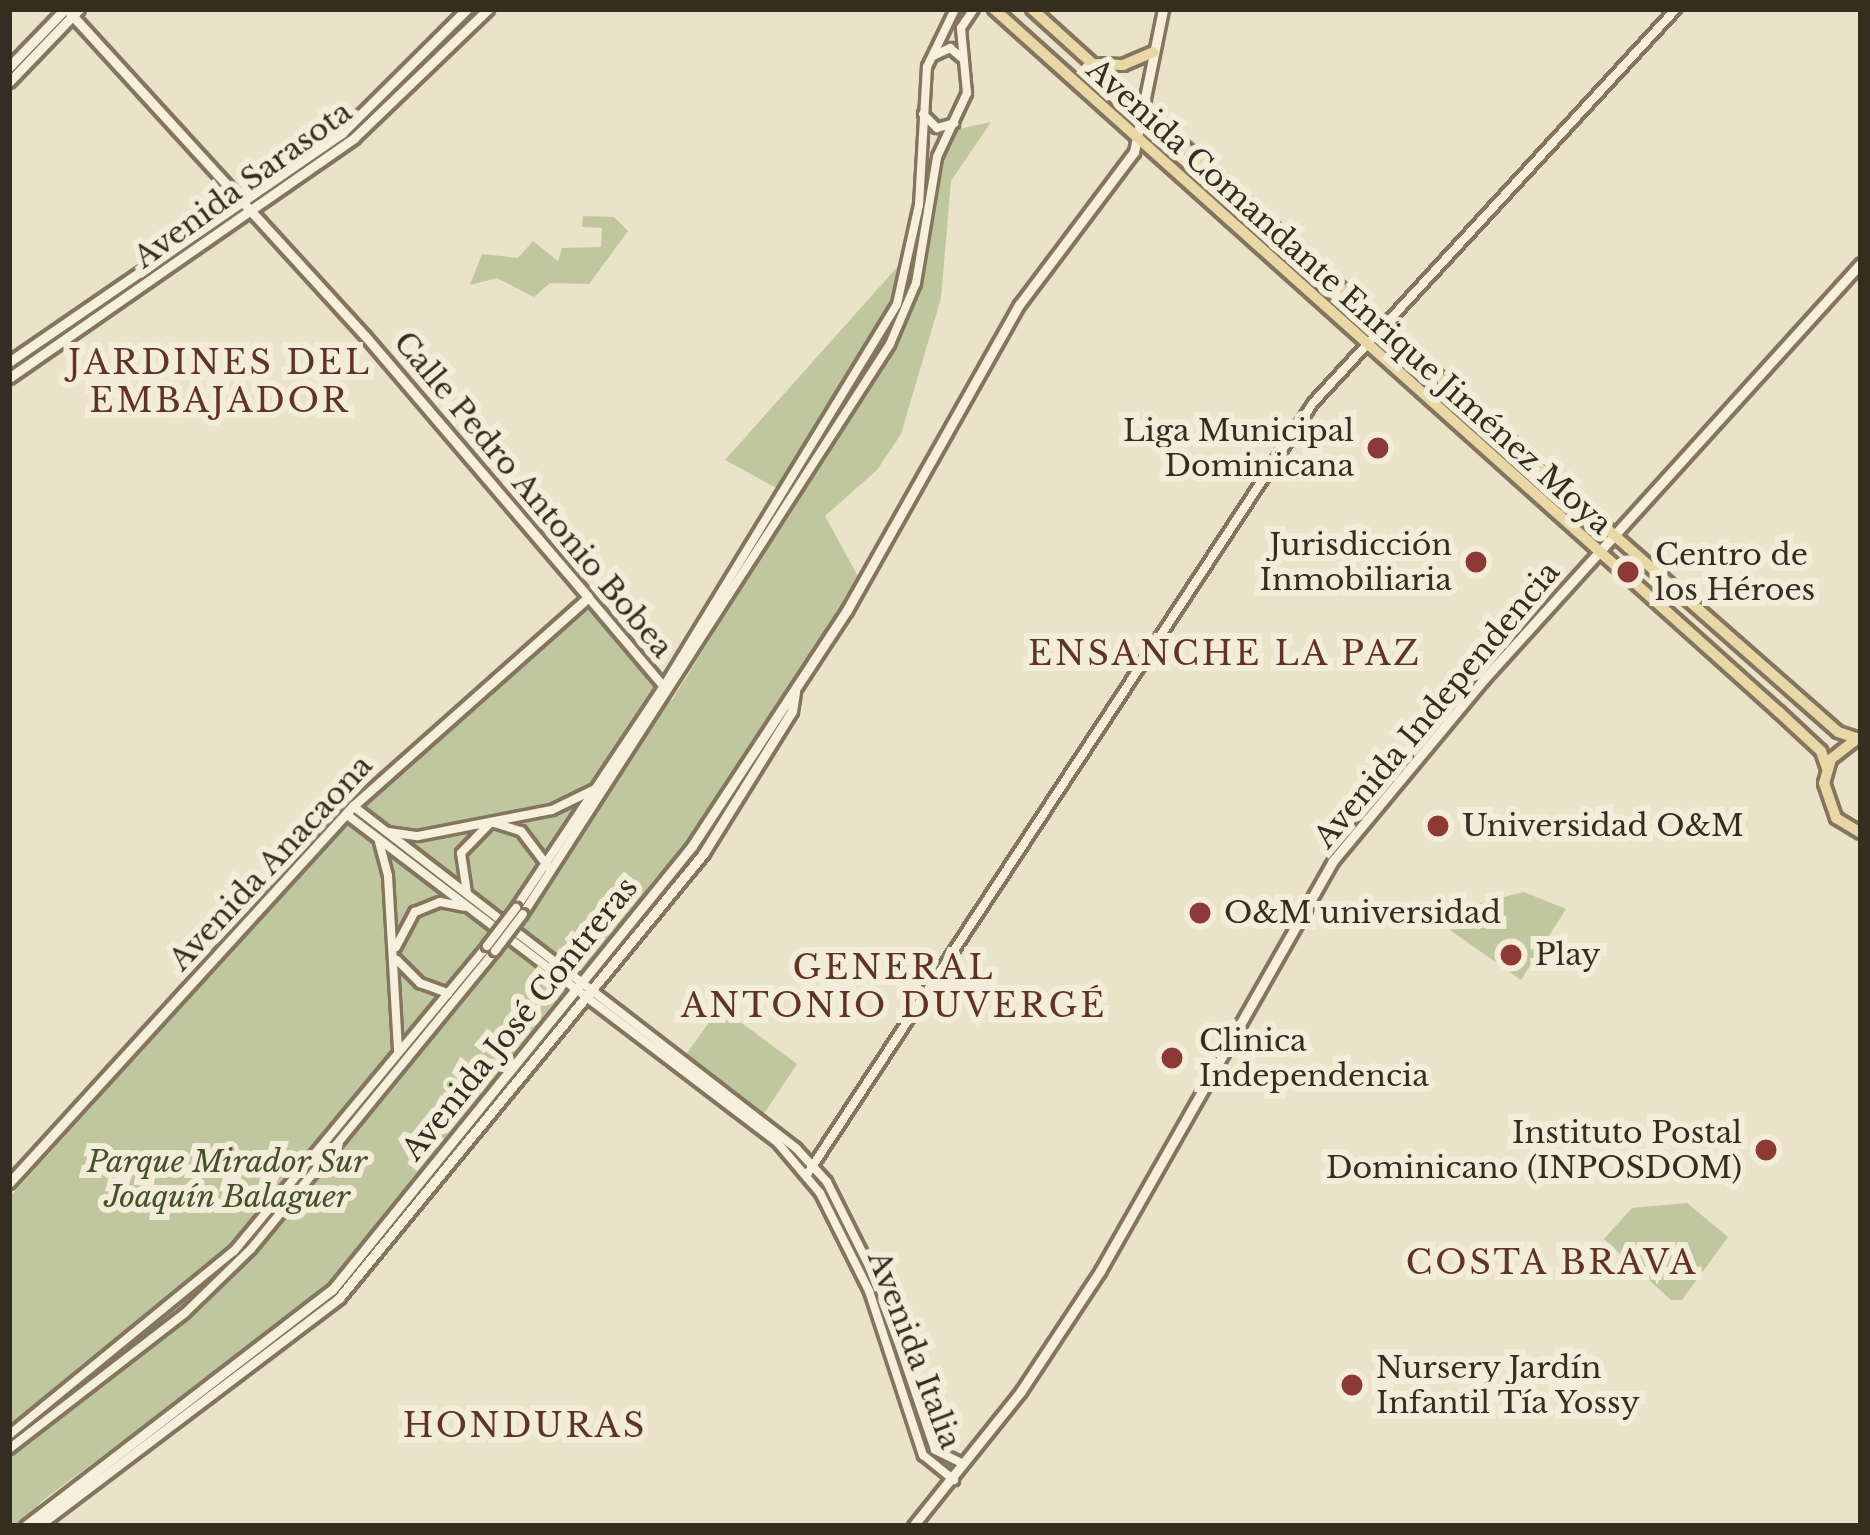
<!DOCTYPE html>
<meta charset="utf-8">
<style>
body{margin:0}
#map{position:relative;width:1870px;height:1535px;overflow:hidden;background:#eae2c9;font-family:"Libre Baskerville",serif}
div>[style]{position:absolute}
.green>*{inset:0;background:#c0c79e}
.roads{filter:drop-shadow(3px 0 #84755f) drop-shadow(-3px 0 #84755f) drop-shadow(0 3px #84755f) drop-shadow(0 -3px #84755f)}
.tertiary>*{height:8px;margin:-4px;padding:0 4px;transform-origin:4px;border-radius:4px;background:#f5efdb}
.secondary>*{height:9px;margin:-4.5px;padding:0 4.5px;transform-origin:4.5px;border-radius:4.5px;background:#f5efdb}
.primary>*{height:10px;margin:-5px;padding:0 5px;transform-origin:5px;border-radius:5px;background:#e9d7a5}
.bridges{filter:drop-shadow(3px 0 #84755f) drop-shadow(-3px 0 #84755f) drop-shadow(0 3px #84755f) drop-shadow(0 -3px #84755f)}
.tertiary-bridge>*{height:8px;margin:-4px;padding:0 4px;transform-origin:4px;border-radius:4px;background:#f5efdb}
.dots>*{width:33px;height:33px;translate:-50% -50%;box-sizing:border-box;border:6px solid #f2ecd8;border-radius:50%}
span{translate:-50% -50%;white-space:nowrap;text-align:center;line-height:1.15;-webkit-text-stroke:12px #f2ecd8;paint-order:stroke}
.street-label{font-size:30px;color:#362d21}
.poi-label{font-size:30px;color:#362d21}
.right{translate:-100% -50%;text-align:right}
.left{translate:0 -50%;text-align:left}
.park-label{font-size:30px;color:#45512a;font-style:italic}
.neighbourhood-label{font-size:33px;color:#5f3425;letter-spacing:3px}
.frame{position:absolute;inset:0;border:12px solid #362d21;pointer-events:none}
</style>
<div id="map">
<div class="green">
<i style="clip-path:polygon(991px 122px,951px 181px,941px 298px,901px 434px,877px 470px,825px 516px,860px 580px,684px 849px,329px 1287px,42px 1501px,20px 1526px,9px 1526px,9px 1198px,379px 788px,590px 609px,672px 700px,896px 342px,926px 254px,941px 156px,959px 129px)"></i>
<i style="clip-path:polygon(583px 216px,614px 217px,628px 231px,589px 284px,550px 283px,534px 297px,497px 278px,470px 285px,482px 254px,518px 258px,533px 241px,558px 261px,562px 248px,601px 247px,602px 228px,582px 227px)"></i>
<i style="clip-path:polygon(908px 255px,889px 311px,778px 489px,725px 460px)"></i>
<i style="clip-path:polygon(1524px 892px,1566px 909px,1521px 980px,1450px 930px,1476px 904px)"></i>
<i style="clip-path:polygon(720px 1007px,797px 1064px,761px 1118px,682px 1060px)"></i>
<i style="clip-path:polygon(1687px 1203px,1728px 1237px,1682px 1300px,1671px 1300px,1604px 1239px,1632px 1208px)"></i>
</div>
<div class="roads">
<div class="tertiary">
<i style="left:935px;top:55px;width:17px;rotate:-25deg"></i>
<i style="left:950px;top:48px;width:16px;rotate:40deg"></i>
<i style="left:923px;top:114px;width:20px;rotate:45deg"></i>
<i style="left:937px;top:128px;width:18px;rotate:-16deg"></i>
<i style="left:588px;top:597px;width:119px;rotate:49.8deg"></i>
<i style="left:353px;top:806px;width:560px;rotate:37.67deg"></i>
<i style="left:796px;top:1148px;width:46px;rotate:47.6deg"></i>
<i style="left:827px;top:1182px;width:119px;rotate:63.4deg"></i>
<i style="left:880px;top:1288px;width:171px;rotate:71.2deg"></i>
<i style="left:935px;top:1450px;width:32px;rotate:26deg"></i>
<i style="left:346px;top:814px;width:542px;rotate:37.27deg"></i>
<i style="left:777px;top:1142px;width:67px;rotate:49.9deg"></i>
<i style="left:820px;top:1193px;width:110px;rotate:63.4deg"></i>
<i style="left:869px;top:1291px;width:173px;rotate:71.8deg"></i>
<i style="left:923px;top:1455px;width:40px;rotate:39deg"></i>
<i style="left:388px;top:832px;width:30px;rotate:8deg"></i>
<i style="left:418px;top:836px;width:136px;rotate:-11deg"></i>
<i style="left:552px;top:810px;width:46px;rotate:-26deg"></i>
<i style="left:379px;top:842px;width:35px;rotate:75deg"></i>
<i style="left:388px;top:876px;width:176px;rotate:86.7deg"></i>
<i style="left:467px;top:893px;width:40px;rotate:-98.5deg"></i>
<i style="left:461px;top:853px;width:43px;rotate:-45.9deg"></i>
<i style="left:491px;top:822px;width:31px;rotate:17deg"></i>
<i style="left:521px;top:831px;width:46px;rotate:52.9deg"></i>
<i style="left:516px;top:908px;width:267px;rotate:-56.3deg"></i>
<i style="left:664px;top:686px;width:447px;rotate:-58.6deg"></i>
<i style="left:897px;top:304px;width:101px;rotate:-77.5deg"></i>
<i style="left:919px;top:205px;width:138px;rotate:-86.7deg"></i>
<i style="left:927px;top:67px;width:64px;rotate:-64.2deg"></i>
<i style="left:523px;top:914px;width:678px;rotate:-57.22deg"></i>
<i style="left:890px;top:344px;width:66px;rotate:-66.9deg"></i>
<i style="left:916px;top:283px;width:128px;rotate:-80.5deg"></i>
<i style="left:937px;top:157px;width:71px;rotate:-64.9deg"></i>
<i style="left:967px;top:93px;width:65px;rotate:-95.3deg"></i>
<i style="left:961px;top:28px;width:23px;rotate:-56deg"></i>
<i style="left:396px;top:947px;width:40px;rotate:-62deg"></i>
<i style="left:415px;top:912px;width:27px;rotate:-22deg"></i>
<i style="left:440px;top:902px;width:25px;rotate:11deg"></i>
<i style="left:397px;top:960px;width:33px;rotate:45deg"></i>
<i style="left:420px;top:983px;width:30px;rotate:20deg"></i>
<i style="left:806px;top:1176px;width:924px;rotate:-56.74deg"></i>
<i style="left:1313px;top:403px;width:536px;rotate:-47.35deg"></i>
<i style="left:9px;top:1435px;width:291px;rotate:-39.3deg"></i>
<i style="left:234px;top:1251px;width:396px;rotate:-50.3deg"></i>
<i style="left:9px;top:1449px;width:222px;rotate:-37.7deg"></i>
<i style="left:185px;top:1313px;width:92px;rotate:-44.1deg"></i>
<i style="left:251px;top:1249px;width:385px;rotate:-50.7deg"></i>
</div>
<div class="secondary">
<i style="left:9px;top:67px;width:81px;rotate:-46deg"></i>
<i style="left:9px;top:82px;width:101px;rotate:-46.2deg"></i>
<i style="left:9px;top:362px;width:404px;rotate:-34.5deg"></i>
<i style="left:342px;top:133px;width:176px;rotate:-44.8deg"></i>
<i style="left:9px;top:378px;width:420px;rotate:-34.8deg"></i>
<i style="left:354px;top:138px;width:186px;rotate:-43.9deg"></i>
<i style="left:9px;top:1183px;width:510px;rotate:-47.62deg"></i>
<i style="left:353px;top:806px;width:314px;rotate:-41.6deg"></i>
<i style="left:588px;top:597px;width:343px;rotate:-130.5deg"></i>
<i style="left:365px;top:336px;width:443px;rotate:-132.4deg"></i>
<i style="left:25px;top:1526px;width:387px;rotate:-37.6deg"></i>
<i style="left:332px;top:1290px;width:572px;rotate:-50.96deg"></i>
<i style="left:692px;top:846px;width:282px;rotate:-56.7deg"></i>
<i style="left:847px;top:610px;width:350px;rotate:-60.6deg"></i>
<i style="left:1019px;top:305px;width:191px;rotate:-53.1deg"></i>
<i style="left:1134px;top:152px;width:146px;rotate:-78.5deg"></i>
<i style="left:38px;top:1526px;width:378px;rotate:-37.1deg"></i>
<i style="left:339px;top:1298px;width:574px;rotate:-50.65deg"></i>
<i style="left:703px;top:854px;width:168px;rotate:-58.1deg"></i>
<i style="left:792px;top:711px;width:19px;rotate:-81deg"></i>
<i style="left:913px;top:1526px;width:173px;rotate:-51.3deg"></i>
<i style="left:1021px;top:1391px;width:144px;rotate:-56.6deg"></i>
<i style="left:1100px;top:1271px;width:472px;rotate:-60.4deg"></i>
<i style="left:1333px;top:861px;width:236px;rotate:-50.3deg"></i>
<i style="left:1484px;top:679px;width:561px;rotate:-47.82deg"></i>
</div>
<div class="primary">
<i style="left:994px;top:9px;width:1054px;rotate:41.85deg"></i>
<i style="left:1779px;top:712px;width:57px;rotate:42.9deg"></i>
<i style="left:1821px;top:751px;width:18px;rotate:71deg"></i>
<i style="left:1032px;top:9px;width:784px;rotate:42.11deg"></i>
<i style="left:1614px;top:535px;width:298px;rotate:41.3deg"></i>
<i style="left:1838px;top:732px;width:20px;rotate:18deg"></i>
<i style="left:1094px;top:64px;width:29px;rotate:2deg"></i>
<i style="left:1123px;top:65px;width:33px;rotate:-23deg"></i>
<i style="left:1858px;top:738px;width:34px;rotate:142deg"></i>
<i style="left:1831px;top:759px;width:25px;rotate:106deg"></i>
<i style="left:1824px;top:783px;width:37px;rotate:71deg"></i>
<i style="left:1836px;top:818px;width:29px;rotate:31deg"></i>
</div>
</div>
<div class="bridges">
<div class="tertiary-bridge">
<i style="left:487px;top:946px;width:48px;rotate:-52.7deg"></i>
<i style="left:495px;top:951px;width:46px;rotate:-52.9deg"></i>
</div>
</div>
<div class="dots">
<i style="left:1378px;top:448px;background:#8d3936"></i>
<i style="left:1476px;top:562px;background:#8d3936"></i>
<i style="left:1628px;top:572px;background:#8d3936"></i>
<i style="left:1438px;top:826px;background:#8d3936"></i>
<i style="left:1200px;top:913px;background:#8d3936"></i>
<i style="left:1511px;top:955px;background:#8d3936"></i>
<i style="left:1172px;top:1058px;background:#8d3936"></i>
<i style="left:1766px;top:1150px;background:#8d3936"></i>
<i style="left:1352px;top:1385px;background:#8d3936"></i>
</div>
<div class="street-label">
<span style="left:243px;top:185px;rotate:-36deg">Avenida Sarasota</span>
<span style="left:1349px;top:297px;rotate:42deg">Avenida Comandante Enrique Jiménez Moya</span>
<span style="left:533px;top:495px;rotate:50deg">Calle Pedro Antonio Bobea</span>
<span style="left:1437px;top:705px;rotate:-50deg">Avenida Independencia</span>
<span style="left:271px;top:863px;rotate:-47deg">Avenida Anacaona</span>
<span style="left:520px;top:1019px;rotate:-51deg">Avenida José Contreras</span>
<span style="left:914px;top:1350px;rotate:69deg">Avenida Italia</span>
</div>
<div class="poi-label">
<span class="right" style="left:1354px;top:448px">Liga Municipal<br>Dominicana</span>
<span class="right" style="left:1452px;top:562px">Jurisdicción<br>Inmobiliaria</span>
<span class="left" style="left:1655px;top:572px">Centro de<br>los Héroes</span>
<span class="left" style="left:1462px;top:826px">Universidad O&amp;M</span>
<span class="left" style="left:1224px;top:913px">O&amp;M universidad</span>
<span class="left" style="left:1535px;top:955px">Play</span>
<span class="left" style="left:1199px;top:1058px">Clinica<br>Independencia</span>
<span class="right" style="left:1742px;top:1150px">Instituto Postal<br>Dominicano (INPOSDOM)</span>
<span class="left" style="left:1376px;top:1385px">Nursery Jardín<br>Infantil Tía Yossy</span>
</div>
<div class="park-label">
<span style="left:227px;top:1179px">Parque Mirador Sur<br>Joaquín Balaguer</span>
</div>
<div class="neighbourhood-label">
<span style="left:220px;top:382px">JARDINES DEL<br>EMBAJADOR</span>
<span style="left:1225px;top:654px">ENSANCHE LA PAZ</span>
<span style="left:894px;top:987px">GENERAL<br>ANTONIO DUVERGÉ</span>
<span style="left:1552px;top:1263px">COSTA BRAVA</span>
<span style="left:525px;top:1426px">HONDURAS</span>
</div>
<div class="frame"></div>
</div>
